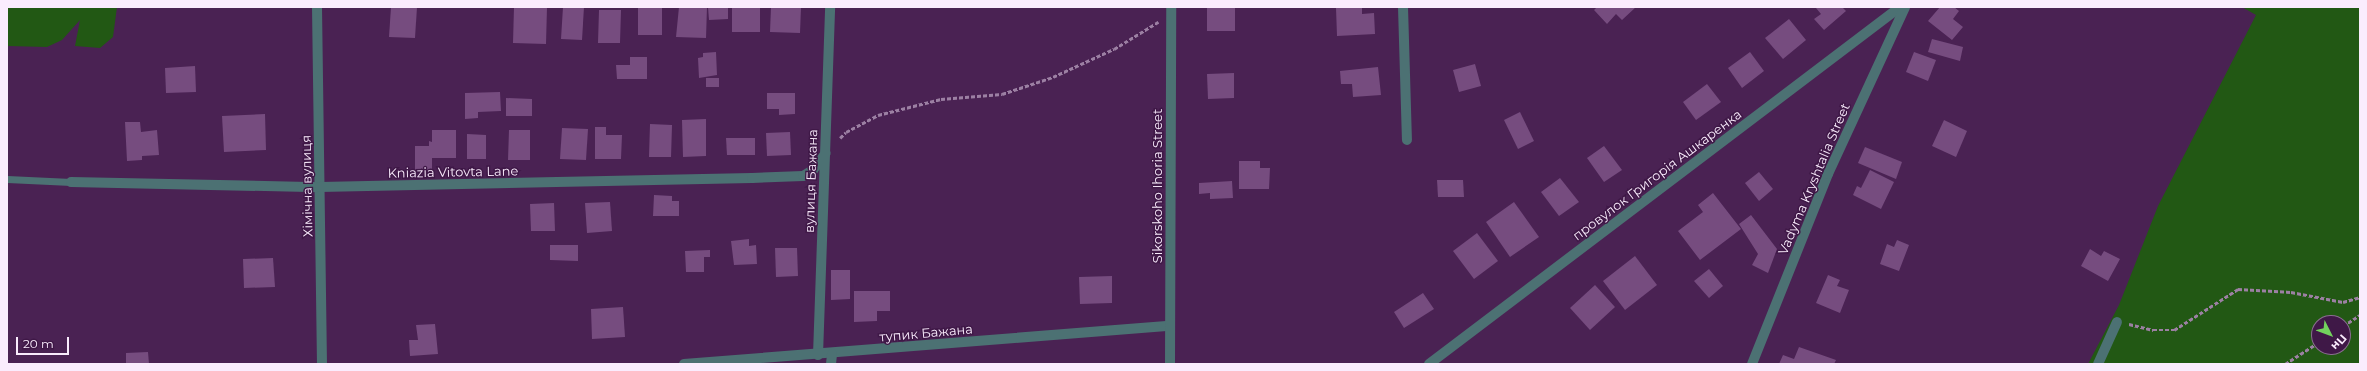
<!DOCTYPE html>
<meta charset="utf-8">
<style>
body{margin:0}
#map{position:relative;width:2367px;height:371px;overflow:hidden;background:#4a2253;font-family:Montserrat,sans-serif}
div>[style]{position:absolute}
.green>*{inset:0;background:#225814}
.building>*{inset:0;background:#764c7f}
.path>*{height:2.5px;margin-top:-1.25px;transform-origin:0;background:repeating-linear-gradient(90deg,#9c80a3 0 4px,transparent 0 6px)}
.lane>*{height:7px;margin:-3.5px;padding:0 3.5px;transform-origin:3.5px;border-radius:3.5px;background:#4c7173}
.street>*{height:10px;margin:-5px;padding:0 5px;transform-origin:5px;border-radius:5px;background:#4c7173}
span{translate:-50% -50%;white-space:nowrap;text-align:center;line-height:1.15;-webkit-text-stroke:3px #3f1847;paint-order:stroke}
.street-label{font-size:13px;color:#faecfd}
.frame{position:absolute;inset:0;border:8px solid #faecfd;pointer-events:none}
.north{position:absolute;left:2311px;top:315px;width:40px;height:40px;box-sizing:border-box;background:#3f1847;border:1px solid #8a6d90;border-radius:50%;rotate:132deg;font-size:11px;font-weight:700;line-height:16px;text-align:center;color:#faecfd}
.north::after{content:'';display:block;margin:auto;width:14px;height:18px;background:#72d25d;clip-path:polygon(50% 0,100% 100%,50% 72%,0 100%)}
.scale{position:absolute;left:16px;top:337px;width:53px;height:18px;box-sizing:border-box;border:2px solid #faecfd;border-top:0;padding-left:5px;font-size:12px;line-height:14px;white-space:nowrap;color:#faecfd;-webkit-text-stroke:3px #3f1847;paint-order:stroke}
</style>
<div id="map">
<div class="green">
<i style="clip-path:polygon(7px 7px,117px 7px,113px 37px,100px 48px,75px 46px,80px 20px,62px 40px,47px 47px,7px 46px)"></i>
<i style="clip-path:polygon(evenodd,2242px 7px,2360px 7px,2360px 364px,2088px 364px,2119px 305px,2158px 206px,2256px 15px,2242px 7px,2319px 323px,2343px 323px,2343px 347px,2319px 347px,2319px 323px)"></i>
</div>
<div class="building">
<i style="clip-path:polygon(391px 7px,417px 7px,415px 38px,389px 37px)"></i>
<i style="clip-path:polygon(514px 7px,547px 7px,546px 44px,513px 43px)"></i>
<i style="clip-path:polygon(563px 7px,584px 7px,582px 40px,561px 39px)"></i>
<i style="clip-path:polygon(638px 7px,662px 7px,662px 35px,638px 35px)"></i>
<i style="clip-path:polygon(679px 7px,707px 7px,706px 38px,676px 37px)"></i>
<i style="clip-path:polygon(708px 7px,728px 7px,728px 19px,709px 20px)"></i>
<i style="clip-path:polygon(732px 7px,760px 7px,760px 32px,732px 32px)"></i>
<i style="clip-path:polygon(771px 7px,801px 7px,800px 33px,770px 32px)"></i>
<i style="clip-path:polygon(1207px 7px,1235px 7px,1235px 31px,1207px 31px)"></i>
<i style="clip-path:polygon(1347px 7px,1362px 7px,1362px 14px,1374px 13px,1375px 34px,1337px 36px,1336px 8px)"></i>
<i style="clip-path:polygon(1597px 7px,1636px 7px,1622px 20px,1616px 14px,1607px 24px,1594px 10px)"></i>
<i style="clip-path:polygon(1818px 7px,1842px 7px,1846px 11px,1824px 30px,1814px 19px,1821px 14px,1816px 8px)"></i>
<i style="clip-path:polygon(1940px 7px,1954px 7px,1959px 11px,1953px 19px,1963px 27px,1952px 40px,1928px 21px)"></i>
<i style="clip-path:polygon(599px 10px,621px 10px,620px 43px,598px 43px)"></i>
<i style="clip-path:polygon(1789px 19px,1806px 40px,1783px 59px,1765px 38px)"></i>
<i style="clip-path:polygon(1932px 39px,1963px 47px,1960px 61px,1928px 52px)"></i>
<i style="clip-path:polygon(716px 52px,717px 75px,699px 78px,698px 58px,703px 57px,703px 53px)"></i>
<i style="clip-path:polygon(1750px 52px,1764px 71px,1742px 88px,1728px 68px)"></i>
<i style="clip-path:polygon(1914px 52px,1936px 60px,1928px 81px,1906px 72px)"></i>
<i style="clip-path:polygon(630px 57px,647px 57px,647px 79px,617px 79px,616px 65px,630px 65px)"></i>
<i style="clip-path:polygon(1475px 64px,1481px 86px,1459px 92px,1453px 70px)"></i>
<i style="clip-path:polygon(195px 66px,196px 92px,166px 93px,165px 68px)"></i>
<i style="clip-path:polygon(1378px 67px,1381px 95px,1353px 97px,1352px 84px,1341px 84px,1340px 71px)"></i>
<i style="clip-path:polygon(1234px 73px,1234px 98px,1208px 99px,1207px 74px)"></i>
<i style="clip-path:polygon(706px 78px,719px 78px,719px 87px,706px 87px)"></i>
<i style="clip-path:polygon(1707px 84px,1721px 102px,1696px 120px,1683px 102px)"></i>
<i style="clip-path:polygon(500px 92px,501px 111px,478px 112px,478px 118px,465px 119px,465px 93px)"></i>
<i style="clip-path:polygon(767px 93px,795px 93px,795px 114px,779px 115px,779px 109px,767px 109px)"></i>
<i style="clip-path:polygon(506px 98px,532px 99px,532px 116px,506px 116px)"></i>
<i style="clip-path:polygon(1520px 112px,1534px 141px,1518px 149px,1504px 120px)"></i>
<i style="clip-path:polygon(265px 114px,266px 150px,224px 152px,222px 116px)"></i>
<i style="clip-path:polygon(706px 119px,706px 156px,683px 157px,682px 120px)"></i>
<i style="clip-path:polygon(1944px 120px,1967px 131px,1956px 157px,1932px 146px)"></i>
<i style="clip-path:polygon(125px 122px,140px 122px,141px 132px,157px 130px,159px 155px,142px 156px,142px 160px,127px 161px)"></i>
<i style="clip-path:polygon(650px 124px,672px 125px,671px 157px,649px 157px)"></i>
<i style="clip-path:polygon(595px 127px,606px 127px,606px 135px,622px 135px,621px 159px,595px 159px)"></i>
<i style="clip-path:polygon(562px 128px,588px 129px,586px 160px,560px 159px)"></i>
<i style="clip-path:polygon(432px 130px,456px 130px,456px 158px,432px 158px,432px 170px,415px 170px,415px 146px,429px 146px,429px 141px,432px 142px)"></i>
<i style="clip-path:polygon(509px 130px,530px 130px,530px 160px,508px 160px)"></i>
<i style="clip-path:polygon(790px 132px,791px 155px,767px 156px,766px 133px)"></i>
<i style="clip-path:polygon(467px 134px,486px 135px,486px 159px,467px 159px)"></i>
<i style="clip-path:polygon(726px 138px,755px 138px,755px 155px,727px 155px)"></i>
<i style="clip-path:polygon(1604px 146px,1622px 170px,1604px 182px,1587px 158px)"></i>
<i style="clip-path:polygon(1865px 147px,1902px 162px,1896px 179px,1858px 163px)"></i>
<i style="clip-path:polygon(1239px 161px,1260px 161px,1260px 168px,1270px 168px,1269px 189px,1239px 189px)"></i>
<i style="clip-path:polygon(1870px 170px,1894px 182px,1881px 209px,1853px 195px,1857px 186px,1861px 188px)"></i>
<i style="clip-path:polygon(1759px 172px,1773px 189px,1759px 201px,1745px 183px)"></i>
<i style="clip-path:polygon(1560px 178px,1579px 202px,1559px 216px,1541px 192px)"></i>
<i style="clip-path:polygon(1437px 180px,1463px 180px,1464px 197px,1438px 197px)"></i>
<i style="clip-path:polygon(1232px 181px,1233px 198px,1210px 199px,1210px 193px,1199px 194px,1199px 183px)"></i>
<i style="clip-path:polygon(1713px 193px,1741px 229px,1700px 260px,1678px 231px,1703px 212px,1698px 205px)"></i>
<i style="clip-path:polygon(654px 195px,672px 196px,672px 201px,679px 201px,679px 216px,653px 216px)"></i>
<i style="clip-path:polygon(610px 202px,612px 231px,587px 233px,585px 203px)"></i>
<i style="clip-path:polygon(1514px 202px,1539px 237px,1510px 257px,1486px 222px)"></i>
<i style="clip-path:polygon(554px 203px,555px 231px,531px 231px,530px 204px)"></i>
<i style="clip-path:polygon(1751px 215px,1777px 249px,1768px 273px,1752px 265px,1758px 254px,1739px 224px)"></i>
<i style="clip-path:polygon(1477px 233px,1498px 261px,1474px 279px,1453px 251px)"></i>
<i style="clip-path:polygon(749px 239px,749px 246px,756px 245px,757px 264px,734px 265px,731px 241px)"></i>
<i style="clip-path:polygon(1897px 240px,1909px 245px,1899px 271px,1880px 264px,1887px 244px,1894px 247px)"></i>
<i style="clip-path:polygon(550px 245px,578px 245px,578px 261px,550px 260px)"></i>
<i style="clip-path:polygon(775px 248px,797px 248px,798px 276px,776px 277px)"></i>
<i style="clip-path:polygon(2090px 249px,2101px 256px,2104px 251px,2120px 259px,2108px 281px,2081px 266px)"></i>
<i style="clip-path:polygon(710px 250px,710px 257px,704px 257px,704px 272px,686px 272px,685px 251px)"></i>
<i style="clip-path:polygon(1635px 256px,1657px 285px,1625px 310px,1603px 281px)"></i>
<i style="clip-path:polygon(273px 258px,275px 287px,244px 288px,243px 259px)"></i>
<i style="clip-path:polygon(1709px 269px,1723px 286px,1709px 298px,1694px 281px)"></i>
<i style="clip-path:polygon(831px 270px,850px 270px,850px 299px,831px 300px)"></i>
<i style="clip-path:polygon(1828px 275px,1840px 280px,1837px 286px,1849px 290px,1840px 313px,1816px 303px)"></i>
<i style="clip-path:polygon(1112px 276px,1112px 303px,1080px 304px,1079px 277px)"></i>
<i style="clip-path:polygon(1595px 285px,1615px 307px,1590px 330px,1570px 308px)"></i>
<i style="clip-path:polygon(854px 291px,890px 291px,890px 311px,877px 311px,877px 321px,854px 322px)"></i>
<i style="clip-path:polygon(1423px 293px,1434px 309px,1404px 328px,1394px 312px)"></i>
<i style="clip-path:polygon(623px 307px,625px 337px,592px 339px,591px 309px)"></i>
<i style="clip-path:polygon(435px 324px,438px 354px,410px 356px,409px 340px,418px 340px,416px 325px)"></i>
<i style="clip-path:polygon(1799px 347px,1836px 360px,1834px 364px,1779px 364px,1783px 355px,1794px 359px)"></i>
<i style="clip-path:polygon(148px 352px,149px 364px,126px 364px,126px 353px)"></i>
</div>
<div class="path">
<i style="left:840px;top:138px;width:8px;rotate:-45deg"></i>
<i style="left:846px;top:132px;width:36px;rotate:-28deg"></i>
<i style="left:878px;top:115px;width:65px;rotate:-14.3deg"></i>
<i style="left:941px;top:99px;width:61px;rotate:-4.7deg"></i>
<i style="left:1002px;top:94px;width:54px;rotate:-18.4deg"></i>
<i style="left:1053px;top:77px;width:67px;rotate:-24.7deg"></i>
<i style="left:1114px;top:49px;width:52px;rotate:-31.5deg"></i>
<i style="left:2129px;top:324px;width:25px;rotate:14deg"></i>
<i style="left:2153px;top:330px;width:21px"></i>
<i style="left:2174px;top:330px;width:76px;rotate:-32.6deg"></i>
<i style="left:2238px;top:289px;width:53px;rotate:3.2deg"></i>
<i style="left:2291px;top:292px;width:53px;rotate:10.9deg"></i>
<i style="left:2343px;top:302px;width:18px;rotate:-16deg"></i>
<i style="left:2343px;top:326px;width:20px;rotate:-33deg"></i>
<i style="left:2285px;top:364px;width:40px;rotate:-32.9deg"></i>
</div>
<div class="lane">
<i style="left:7px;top:179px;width:64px;rotate:2.7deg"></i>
</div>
<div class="street">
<i style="left:317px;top:7px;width:357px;rotate:89.2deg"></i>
<i style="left:1403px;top:7px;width:133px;rotate:88.3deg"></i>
<i style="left:71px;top:182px;width:249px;rotate:1.2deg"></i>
<i style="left:320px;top:187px;width:432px;rotate:-1.2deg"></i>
<i style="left:752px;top:178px;width:51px;rotate:-2.2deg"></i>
<i style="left:803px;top:176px;width:12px;rotate:-31deg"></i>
<i style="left:813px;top:170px;width:21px;rotate:-53deg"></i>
<i style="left:818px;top:355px;width:348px;rotate:-88deg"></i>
<i style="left:684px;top:364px;width:487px;rotate:-4.5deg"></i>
<i style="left:831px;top:364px;width:10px;rotate:-84deg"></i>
<i style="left:1170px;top:364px;width:357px;rotate:-89.8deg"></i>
<i style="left:1429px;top:364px;width:591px;rotate:-37.16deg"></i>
<i style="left:1752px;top:364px;width:205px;rotate:-68.2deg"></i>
<i style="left:1828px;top:174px;width:184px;rotate:-65.2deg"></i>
<i style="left:2098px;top:364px;width:46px;rotate:-65.7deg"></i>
</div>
<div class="street-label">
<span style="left:453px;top:172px;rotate:-1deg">Kniazia Vitovta Lane</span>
<span style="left:1657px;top:175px;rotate:-37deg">провулок Григорія Ашкаренка</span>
<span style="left:1814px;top:179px;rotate:-67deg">Vadyma Kryshtalia Street</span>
<span style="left:811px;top:181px;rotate:-88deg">вулиця Бажана</span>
<span style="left:307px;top:186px;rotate:-91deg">Хімічна вулиця</span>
<span style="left:1157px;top:186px;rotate:-90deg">Sikorskoho Ihoria Street</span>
<span style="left:926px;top:333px;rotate:-5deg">тупик Бажана</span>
</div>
<div class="frame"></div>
<div class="north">Пн</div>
<div class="scale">20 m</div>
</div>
